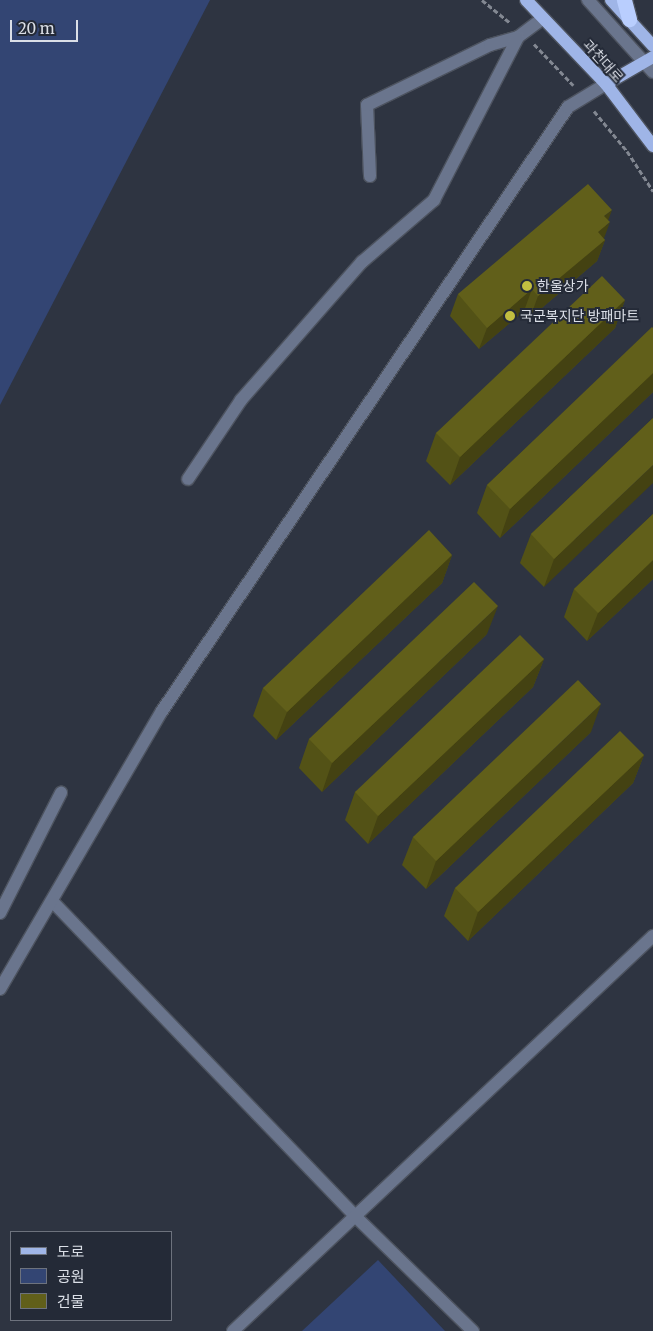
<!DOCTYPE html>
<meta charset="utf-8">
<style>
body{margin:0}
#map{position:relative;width:653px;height:1331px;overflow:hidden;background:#2e3441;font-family:Merriweather,"Noto Sans KR",serif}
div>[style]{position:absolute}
.green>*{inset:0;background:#334573}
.path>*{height:3px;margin-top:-1.5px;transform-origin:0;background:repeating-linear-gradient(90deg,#838892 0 5px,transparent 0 7.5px)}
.roads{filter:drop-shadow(1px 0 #4d535f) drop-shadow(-1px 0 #4d535f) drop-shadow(0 1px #4d535f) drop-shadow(0 -1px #4d535f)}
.minor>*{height:12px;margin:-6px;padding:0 6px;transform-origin:6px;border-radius:6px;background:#6a758d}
.major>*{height:12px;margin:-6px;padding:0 6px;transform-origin:6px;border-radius:6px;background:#9fb5e7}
.highway>*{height:15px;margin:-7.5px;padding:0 7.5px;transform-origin:7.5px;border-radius:7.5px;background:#b9cefe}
.wall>*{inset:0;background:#535216}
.shaded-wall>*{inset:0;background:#444212}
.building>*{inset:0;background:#615f1a}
.dots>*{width:14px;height:14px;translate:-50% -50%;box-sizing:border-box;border:2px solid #242a37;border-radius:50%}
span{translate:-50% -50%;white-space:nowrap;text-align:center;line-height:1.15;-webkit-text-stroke:4px #242a37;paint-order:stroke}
.street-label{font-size:14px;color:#dbdfe7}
.poi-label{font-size:14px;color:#dbdfe7}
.left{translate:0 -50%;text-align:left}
.legend{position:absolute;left:10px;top:1231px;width:162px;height:90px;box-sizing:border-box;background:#242a37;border:1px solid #6d727d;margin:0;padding:6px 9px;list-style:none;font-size:15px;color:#dbdfe7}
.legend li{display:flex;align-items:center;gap:10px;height:25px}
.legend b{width:25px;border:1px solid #6d727d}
.scale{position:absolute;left:10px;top:20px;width:68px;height:22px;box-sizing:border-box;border:2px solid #dbdfe7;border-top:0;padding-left:6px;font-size:15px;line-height:18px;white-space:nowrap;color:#dbdfe7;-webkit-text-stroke:4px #242a37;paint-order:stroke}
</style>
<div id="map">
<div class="green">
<i style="clip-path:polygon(0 0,210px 0,0 405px)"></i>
<i style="clip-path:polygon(378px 1260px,445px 1331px,302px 1331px)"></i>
</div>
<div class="path">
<i style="left:482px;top:0;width:35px;rotate:39deg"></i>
<i style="left:534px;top:44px;width:57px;rotate:46.4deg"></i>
<i style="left:594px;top:111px;width:52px;rotate:50.5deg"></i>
<i style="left:627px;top:151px;width:48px;rotate:57deg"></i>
</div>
<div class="roads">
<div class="minor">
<i style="left:588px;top:0;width:97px;rotate:47.9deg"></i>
<i style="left:370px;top:176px;width:71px;rotate:-92.4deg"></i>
<i style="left:367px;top:105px;width:137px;rotate:-26deg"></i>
<i style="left:490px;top:45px;width:29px;rotate:-16deg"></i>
<i style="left:518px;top:37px;width:31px;rotate:-37deg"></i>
<i style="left:188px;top:479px;width:95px;rotate:-56.1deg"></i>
<i style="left:241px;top:400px;width:184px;rotate:-48.8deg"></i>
<i style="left:362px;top:262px;width:95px;rotate:-40.7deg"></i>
<i style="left:434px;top:200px;width:183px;rotate:-62.7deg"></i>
<i style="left:52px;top:901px;width:437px;rotate:46.1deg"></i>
<i style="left:355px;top:1216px;width:165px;rotate:44.3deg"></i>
<i style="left:0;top:913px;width:135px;rotate:-63.1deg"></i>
<i style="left:0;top:989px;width:322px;rotate:-59.8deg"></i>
<i style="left:162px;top:711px;width:728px;rotate:-56.09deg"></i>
<i style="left:568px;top:107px;width:44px;rotate:-31.2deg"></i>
<i style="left:233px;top:1331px;width:577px;rotate:-43.24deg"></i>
</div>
<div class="major">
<i style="left:526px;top:0;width:116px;rotate:46.4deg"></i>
<i style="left:606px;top:84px;width:78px;rotate:52.8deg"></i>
<i style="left:611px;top:0;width:62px;rotate:47.6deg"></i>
<i style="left:606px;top:84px;width:54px;rotate:-29.9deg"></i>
</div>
<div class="highway">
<i style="left:624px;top:0;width:20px;rotate:75deg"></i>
</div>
</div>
<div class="wall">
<i style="clip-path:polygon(604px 239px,605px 240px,597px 261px,530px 318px,524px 311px,479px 349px,450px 316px,458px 294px)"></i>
<i style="clip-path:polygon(625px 300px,615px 328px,450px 485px,426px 461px,436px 433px)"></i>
<i style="clip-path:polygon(653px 328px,653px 392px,500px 538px,477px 513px,487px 485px)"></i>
<i style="clip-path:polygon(653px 418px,544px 587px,520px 563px,531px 534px)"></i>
<i style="clip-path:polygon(653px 514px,653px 579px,587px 641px,564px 617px,574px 589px)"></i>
<i style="clip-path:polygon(452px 555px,442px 583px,276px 740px,253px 716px,263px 688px)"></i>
<i style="clip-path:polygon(487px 634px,322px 792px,299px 768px,309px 739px)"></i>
<i style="clip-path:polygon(544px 659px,533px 687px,368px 844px,345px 820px,355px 792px)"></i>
<i style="clip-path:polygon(591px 732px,426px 889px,402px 865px,413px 837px)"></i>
<i style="clip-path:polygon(644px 755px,633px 783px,468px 941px,444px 916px,455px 888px)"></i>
</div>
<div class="shaded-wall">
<i style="clip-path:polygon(612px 210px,606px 226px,610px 222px,603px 241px,605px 240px,597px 261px,530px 318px,538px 296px,604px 216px)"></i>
<i style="clip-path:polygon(532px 289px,524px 311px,479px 349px,487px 328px)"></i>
<i style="clip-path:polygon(625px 300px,615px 328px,450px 485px,460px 457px)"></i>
<i style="clip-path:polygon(653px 373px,653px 392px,500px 538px,510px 509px)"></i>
<i style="clip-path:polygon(653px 465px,653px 483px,544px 587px,554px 559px)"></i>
<i style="clip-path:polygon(452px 555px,442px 583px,276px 740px,287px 712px)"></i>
<i style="clip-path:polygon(653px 560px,653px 579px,587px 641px,598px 613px)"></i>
<i style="clip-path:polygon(498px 606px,487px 634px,322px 792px,332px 763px)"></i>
<i style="clip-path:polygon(544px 659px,533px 687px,368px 844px,378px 816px)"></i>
<i style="clip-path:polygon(601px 704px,591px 732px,426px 889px,436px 861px)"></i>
<i style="clip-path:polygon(644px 755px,633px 783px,468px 941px,478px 912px)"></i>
</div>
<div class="building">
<i style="clip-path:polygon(588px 184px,612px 210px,604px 216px,610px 222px,598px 232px,605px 240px,538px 296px,532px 289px,487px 328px,458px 294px)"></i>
<i style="clip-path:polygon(602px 276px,625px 300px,460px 457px,436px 433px)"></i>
<i style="clip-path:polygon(652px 327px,653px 328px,653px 373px,510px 509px,487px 485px)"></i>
<i style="clip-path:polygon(653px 418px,653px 465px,554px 559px,531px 534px)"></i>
<i style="clip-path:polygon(653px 514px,653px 560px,598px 613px,574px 589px)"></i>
<i style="clip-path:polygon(429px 530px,452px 555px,287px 712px,263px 688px)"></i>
<i style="clip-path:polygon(474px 582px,498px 606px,332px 763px,309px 739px)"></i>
<i style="clip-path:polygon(520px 635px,544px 659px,378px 816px,355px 792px)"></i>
<i style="clip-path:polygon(578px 680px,601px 704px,436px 861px,413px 837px)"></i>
<i style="clip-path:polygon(620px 731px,644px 755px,478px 912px,455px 888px)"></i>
</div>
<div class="dots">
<i style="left:527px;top:286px;background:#c1be40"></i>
<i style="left:510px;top:316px;background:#c1be40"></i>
</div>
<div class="street-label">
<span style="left:603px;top:61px;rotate:48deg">과천대로</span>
</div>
<div class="poi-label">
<span class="left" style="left:537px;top:286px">한울상가</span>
<span class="left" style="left:520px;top:316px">국군복지단 방패마트</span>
</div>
<ul class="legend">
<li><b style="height:6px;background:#9fb5e7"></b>도로</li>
<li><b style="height:14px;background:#334573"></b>공원</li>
<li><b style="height:14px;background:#615f1a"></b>건물</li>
</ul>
<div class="scale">20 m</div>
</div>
